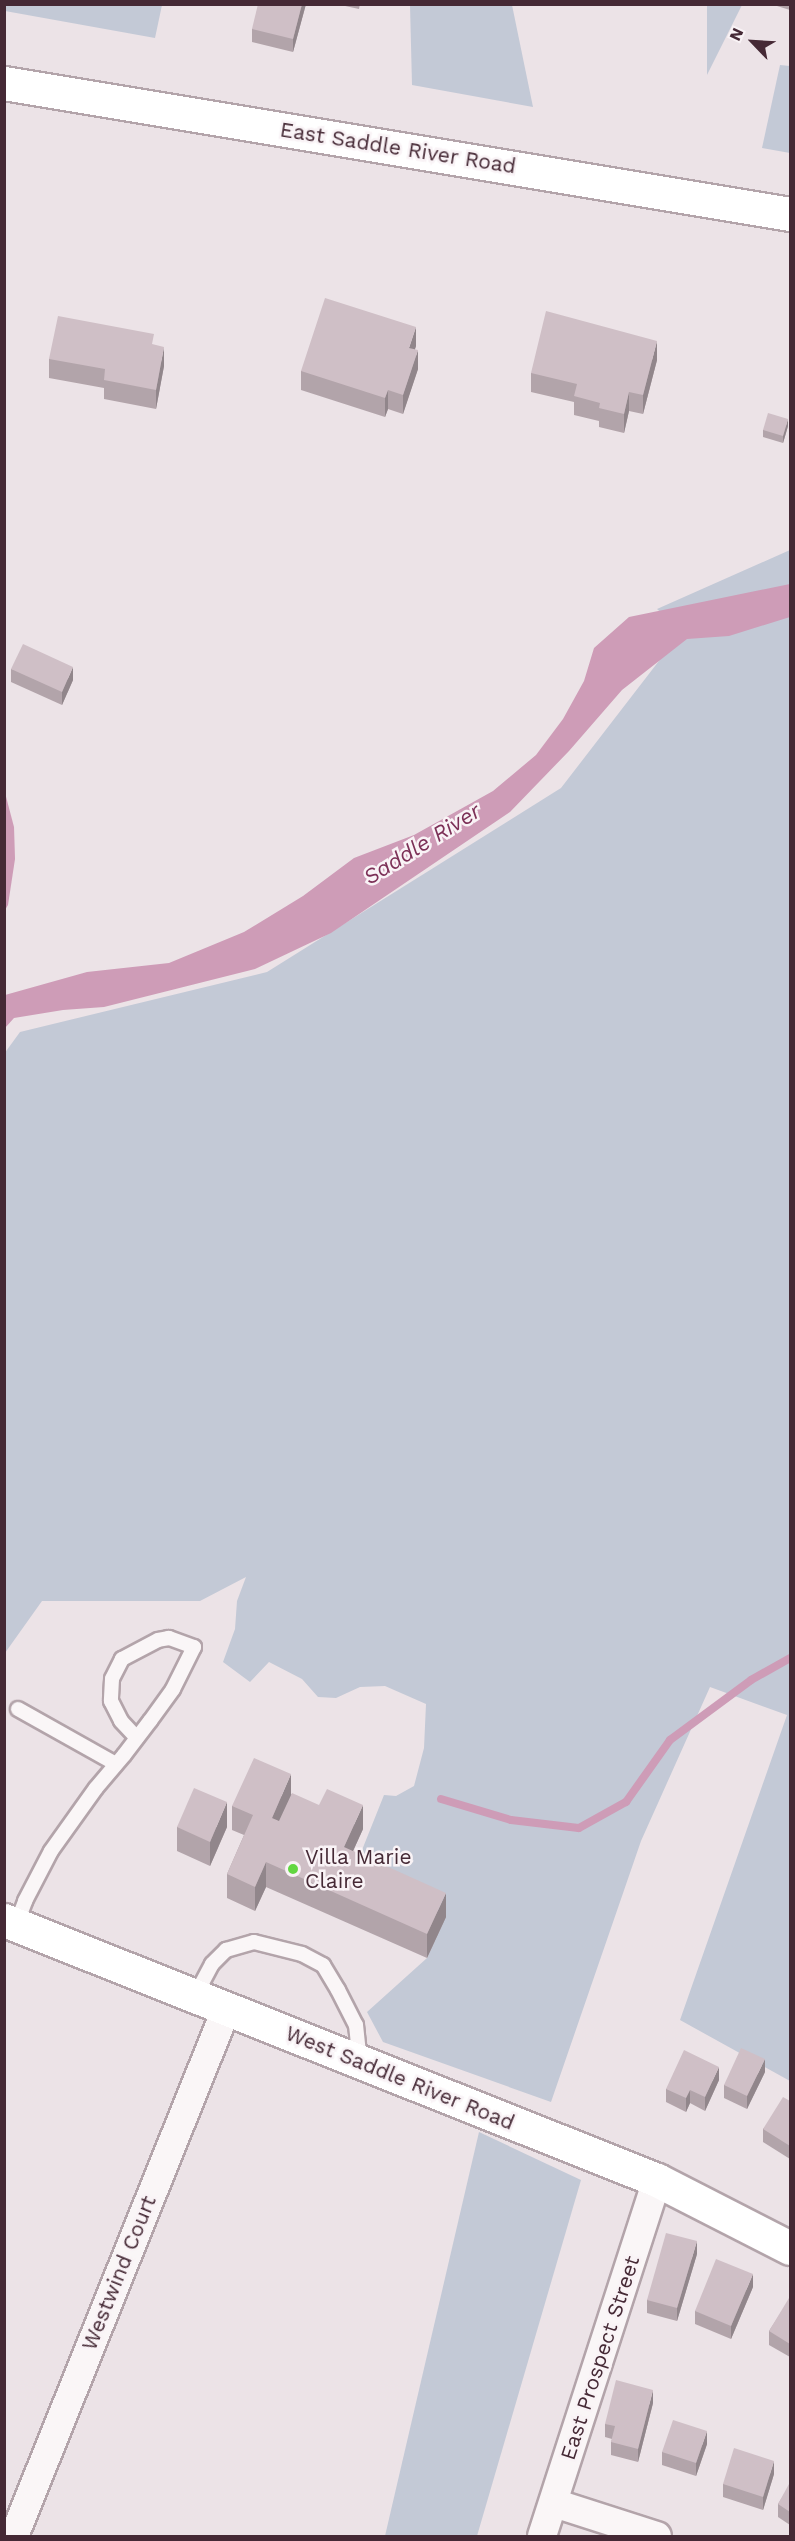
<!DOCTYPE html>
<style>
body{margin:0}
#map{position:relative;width:795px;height:2541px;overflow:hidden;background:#ece3e7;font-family:"Work Sans",sans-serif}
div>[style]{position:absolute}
.green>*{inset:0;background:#c3c9d6}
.water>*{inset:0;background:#ce9cb7}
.stream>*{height:8px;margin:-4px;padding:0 4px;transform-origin:4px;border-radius:4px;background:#ce9cb7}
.roads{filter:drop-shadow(2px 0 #b3a4aa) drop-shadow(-2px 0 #b3a4aa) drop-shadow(0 2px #b3a4aa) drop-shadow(0 -2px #b3a4aa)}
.lane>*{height:14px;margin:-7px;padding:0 7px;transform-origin:7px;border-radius:7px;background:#faf6f7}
.street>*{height:28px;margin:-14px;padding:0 14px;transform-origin:14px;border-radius:14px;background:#faf6f7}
.secondary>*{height:33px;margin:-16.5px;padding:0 16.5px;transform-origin:16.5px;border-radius:16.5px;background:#fff}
.wall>*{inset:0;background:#b2a4aa}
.shaded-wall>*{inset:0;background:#91868b}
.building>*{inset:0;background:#cfbfc6}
.dots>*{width:16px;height:16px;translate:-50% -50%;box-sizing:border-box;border:3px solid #f9f3f6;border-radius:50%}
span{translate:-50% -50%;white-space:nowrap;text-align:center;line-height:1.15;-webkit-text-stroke:5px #f9f3f6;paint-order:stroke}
.street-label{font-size:21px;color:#452935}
.poi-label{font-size:21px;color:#452935}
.left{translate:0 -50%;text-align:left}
.water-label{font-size:22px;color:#7c3057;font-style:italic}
.frame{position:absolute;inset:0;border:6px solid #452935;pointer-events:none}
.north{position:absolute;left:723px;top:12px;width:60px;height:60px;-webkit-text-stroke:4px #f9f3f6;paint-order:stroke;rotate:295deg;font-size:16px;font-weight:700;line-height:24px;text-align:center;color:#452935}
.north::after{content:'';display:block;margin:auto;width:21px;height:27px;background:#452935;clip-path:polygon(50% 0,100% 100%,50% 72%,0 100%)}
</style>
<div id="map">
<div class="green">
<i style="clip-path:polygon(4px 5px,5px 4px,162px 5px,155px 38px,5px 11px)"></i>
<i style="clip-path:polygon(410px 5px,512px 5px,533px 107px,412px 85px)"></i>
<i style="clip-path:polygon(707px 5px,742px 5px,707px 75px)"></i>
<i style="clip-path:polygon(780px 65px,790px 66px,790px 153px,762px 148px)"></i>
<i style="clip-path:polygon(790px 550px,790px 2081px,680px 2020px,787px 1715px,710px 1687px,641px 1841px,551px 2102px,383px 2042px,367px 2012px,427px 1958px,445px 1917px,352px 1875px,384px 1795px,396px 1796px,414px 1786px,424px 1748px,426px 1704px,385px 1686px,360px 1687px,336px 1698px,318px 1697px,302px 1679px,269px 1662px,250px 1682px,223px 1662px,235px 1629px,237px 1601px,246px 1577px,200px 1601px,42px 1601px,5px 1653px,4px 1054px,20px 1032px,267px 972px,561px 788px,682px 631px,657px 609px)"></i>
<i style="clip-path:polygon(479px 2132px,581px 2180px,477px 2536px,385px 2536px)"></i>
</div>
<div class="water">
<i style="clip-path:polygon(790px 584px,790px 617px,729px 636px,687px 639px,622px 690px,569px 751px,510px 812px,331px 933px,255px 969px,104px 1007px,63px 1010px,14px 1018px,5px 1028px,5px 995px,87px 972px,169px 963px,244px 932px,303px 896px,354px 858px,414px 835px,493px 791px,536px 755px,563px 719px,584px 681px,594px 648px,629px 617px)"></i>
<i style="clip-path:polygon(4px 789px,14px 827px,15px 859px,8px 905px,5px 910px)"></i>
</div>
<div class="stream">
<i style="left:441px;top:1799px;width:73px;rotate:16.7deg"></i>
<i style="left:511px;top:1820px;width:68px;rotate:6.7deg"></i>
<i style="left:579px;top:1828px;width:54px;rotate:-29deg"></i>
<i style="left:626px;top:1802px;width:76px;rotate:-54.6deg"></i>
<i style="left:670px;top:1740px;width:101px;rotate:-36.5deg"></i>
<i style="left:751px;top:1680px;width:45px;rotate:-29.4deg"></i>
</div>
<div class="roads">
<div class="lane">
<i style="left:18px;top:1709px;width:112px;rotate:29.3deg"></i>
<i style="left:16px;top:1925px;width:26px;rotate:-69deg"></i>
<i style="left:25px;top:1901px;width:56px;rotate:-62.5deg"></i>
<i style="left:51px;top:1851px;width:77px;rotate:-54.5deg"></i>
<i style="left:96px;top:1788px;width:43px;rotate:-49.7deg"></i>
<i style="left:124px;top:1755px;width:43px;rotate:-52.6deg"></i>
<i style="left:150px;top:1721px;width:39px;rotate:-54deg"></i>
<i style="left:173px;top:1689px;width:47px;rotate:-63.4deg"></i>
<i style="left:194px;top:1647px;width:27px;rotate:-160deg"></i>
<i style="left:169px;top:1638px;width:11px;rotate:170deg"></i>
<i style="left:158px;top:1640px;width:41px;rotate:152.2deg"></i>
<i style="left:122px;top:1659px;width:22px;rotate:117deg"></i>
<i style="left:112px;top:1679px;width:22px;rotate:93deg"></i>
<i style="left:111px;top:1701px;width:22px;rotate:63deg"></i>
<i style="left:121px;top:1721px;width:23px;rotate:47deg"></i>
<i style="left:195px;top:1996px;width:36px;rotate:-62deg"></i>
<i style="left:212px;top:1964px;width:20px;rotate:-45deg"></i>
<i style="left:226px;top:1950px;width:29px;rotate:-16deg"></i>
<i style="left:254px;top:1942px;width:49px;rotate:14deg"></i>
<i style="left:302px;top:1954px;width:24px;rotate:28deg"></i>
<i style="left:323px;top:1965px;width:29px;rotate:59deg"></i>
<i style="left:338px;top:1990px;width:39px;rotate:63deg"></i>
<i style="left:356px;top:2025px;width:36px;rotate:84deg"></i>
</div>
<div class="street">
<i style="left:554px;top:2503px;width:108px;rotate:17.8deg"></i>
<i style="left:14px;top:2536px;width:567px;rotate:-68.05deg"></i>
<i style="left:542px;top:2536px;width:374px;rotate:-72.1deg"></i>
</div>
<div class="secondary">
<i style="left:4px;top:83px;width:797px;rotate:9.46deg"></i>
<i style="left:4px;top:1920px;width:703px;rotate:21.71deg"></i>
<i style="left:657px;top:2180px;width:149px;rotate:27.1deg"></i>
</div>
</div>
<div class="wall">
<i style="clip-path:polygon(306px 4px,293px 52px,252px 42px,252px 29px)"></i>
<i style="clip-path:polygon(336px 4px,360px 4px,359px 9px)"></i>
<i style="clip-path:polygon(777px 4px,790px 4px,790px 10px,777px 6px)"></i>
<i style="clip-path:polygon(154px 345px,164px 366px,156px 409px,104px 399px,104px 388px,49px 378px,49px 359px)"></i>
<i style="clip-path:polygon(416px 346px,415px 349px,418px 369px,403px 414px,388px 409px,385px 417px,301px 390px,301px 371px)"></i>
<i style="clip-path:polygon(657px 360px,643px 414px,629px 411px,624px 433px,599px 427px,599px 421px,574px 415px,574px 402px,531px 392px,531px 373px)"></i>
<i style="clip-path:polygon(788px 426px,783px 443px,763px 437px,763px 430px)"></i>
<i style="clip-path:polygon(11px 669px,73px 680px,62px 705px,11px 682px)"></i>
<i style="clip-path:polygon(291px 1794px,363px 1829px,353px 1851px,446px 1917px,427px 1958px,266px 1887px,255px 1911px,227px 1898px,227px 1874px,244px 1835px,232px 1830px,232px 1806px)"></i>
<i style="clip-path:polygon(177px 1827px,227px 1827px,210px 1866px,177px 1851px)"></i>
<i style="clip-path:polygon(765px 2072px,747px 2109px,724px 2098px,724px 2085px)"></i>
<i style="clip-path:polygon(719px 2080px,705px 2111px,690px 2103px,686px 2112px,666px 2102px,666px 2089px)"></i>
<i style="clip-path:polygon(790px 2101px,790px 2159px,763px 2142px,763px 2129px)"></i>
<i style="clip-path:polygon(697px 2254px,677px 2321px,647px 2313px,647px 2300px)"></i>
<i style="clip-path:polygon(753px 2287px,731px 2339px,695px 2324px,695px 2311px)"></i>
<i style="clip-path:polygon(790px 2299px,790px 2357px,769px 2345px,769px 2331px)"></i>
<i style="clip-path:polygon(653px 2403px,638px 2462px,611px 2455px,611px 2442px,612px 2439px,605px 2437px,605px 2424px)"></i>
<i style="clip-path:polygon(707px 2444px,696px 2476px,662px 2465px,662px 2452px)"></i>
<i style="clip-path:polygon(774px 2474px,763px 2510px,723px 2497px,723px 2484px)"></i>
<i style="clip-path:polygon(790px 2485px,790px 2525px,778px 2517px,778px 2504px)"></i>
</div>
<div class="shaded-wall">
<i style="clip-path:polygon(302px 4px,306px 4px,293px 52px,293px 39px)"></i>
<i style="clip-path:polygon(416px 327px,416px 346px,409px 367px,409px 348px)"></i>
<i style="clip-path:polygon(657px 341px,657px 360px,643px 414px,643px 395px)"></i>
<i style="clip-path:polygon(164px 347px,164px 366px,156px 409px,156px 390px)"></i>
<i style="clip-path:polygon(418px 350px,418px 369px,403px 414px,403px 395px)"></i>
<i style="clip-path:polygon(388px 390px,388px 409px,385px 417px,385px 398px)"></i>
<i style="clip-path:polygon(629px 392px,629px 411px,624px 433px,624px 414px)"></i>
<i style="clip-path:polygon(788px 419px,788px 426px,783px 443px,783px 436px)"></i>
<i style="clip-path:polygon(73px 667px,73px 680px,62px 705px,62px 692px)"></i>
<i style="clip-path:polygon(291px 1774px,291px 1799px,272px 1843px,272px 1818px)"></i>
<i style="clip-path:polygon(227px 1802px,227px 1827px,210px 1866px,210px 1842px)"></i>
<i style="clip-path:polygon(363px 1805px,363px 1829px,344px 1871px,344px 1847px)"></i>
<i style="clip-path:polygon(266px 1862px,266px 1887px,255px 1911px,255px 1887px)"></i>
<i style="clip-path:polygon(446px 1893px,446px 1917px,427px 1958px,427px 1934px)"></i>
<i style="clip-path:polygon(765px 2059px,765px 2072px,747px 2109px,747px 2096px)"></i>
<i style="clip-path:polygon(719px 2067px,719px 2080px,705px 2111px,705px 2097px)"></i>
<i style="clip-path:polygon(690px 2090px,690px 2103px,686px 2112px,686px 2098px)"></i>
<i style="clip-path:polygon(697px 2241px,697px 2254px,677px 2321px,677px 2308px)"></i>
<i style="clip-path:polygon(753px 2274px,753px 2287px,731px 2339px,731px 2326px)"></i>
<i style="clip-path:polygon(653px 2390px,653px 2403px,638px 2462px,638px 2449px)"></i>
<i style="clip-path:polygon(707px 2431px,707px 2444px,696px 2476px,696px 2463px)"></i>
<i style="clip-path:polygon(774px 2461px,774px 2474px,763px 2510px,763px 2497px)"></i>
</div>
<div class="building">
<i style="clip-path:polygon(258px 4px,302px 4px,293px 39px,252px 29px)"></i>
<i style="clip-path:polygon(325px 298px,416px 327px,409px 348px,418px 350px,403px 395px,388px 390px,385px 398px,301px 371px)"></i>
<i style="clip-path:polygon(546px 311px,657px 341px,643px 395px,629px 392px,624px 414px,599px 408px,600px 403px,574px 396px,577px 384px,531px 373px)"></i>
<i style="clip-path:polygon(58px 316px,154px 334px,152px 344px,164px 347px,156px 390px,104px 380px,105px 369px,49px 359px)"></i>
<i style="clip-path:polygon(768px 413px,788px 419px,783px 436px,763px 430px)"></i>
<i style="clip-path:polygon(23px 644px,73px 667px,62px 692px,11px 669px)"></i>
<i style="clip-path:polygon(254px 1758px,291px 1774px,272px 1818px,279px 1821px,292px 1793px,319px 1805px,327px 1789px,363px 1805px,344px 1847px,446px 1893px,427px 1934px,266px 1862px,255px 1887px,227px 1874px,253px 1815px,232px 1806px)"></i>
<i style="clip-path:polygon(194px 1788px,227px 1802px,210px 1842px,177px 1827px)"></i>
<i style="clip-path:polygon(741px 2048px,765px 2059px,747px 2096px,724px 2085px)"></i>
<i style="clip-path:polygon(684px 2050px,719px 2067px,705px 2097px,690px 2090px,686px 2098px,666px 2089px)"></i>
<i style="clip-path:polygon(783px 2097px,790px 2101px,790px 2146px,763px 2129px)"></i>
<i style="clip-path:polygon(666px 2233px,697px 2241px,677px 2308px,647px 2300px)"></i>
<i style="clip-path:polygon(716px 2259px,753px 2274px,731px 2326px,695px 2311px)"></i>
<i style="clip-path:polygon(789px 2298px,790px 2299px,790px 2344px,769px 2331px)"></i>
<i style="clip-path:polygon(616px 2380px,653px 2390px,638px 2449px,611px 2442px,615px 2426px,605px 2424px)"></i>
<i style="clip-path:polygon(673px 2420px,707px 2431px,696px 2463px,662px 2452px)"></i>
<i style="clip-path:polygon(734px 2448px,774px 2461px,763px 2497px,723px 2484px)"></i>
<i style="clip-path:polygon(789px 2484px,790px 2485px,790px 2512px,778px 2504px)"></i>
</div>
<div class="dots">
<i style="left:293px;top:1869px;background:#62d741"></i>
</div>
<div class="street-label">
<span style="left:398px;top:148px;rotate:9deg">East Saddle River Road</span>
<span style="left:400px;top:2078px;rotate:22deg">West Saddle River Road</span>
<span style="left:119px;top:2273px;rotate:-68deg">Westwind Court</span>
<span style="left:600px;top:2358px;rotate:-72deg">East Prospect Street</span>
</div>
<div class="poi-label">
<span class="left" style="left:305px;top:1869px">Villa Marie<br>Claire</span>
</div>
<div class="water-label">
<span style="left:422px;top:844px;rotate:-32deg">Saddle River</span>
</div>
<div class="frame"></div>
<div class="north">N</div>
</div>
